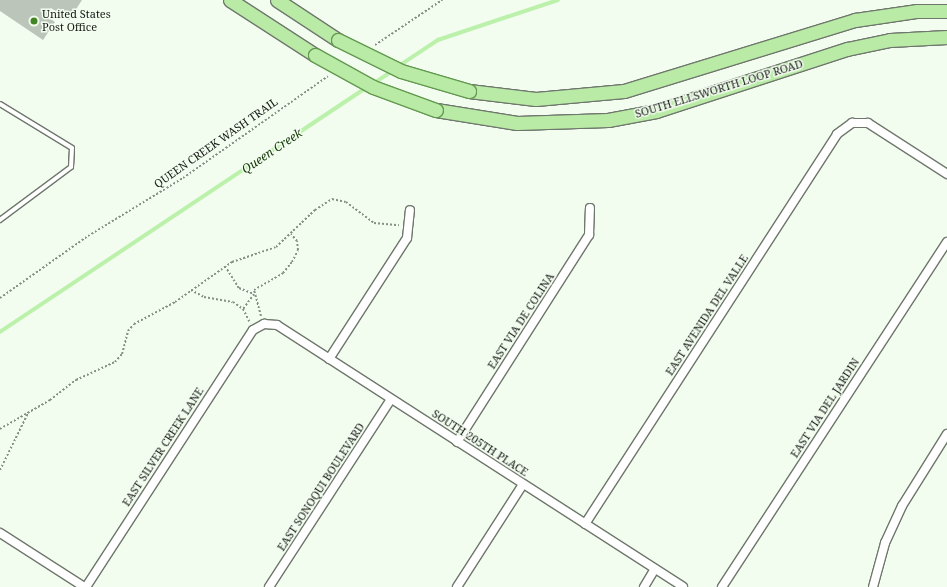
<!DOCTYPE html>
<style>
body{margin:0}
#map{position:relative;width:947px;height:587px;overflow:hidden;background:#f2fcef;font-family:"Noto Serif",serif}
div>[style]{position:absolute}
.stream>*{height:3.5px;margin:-1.75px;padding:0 1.75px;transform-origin:1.75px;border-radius:1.75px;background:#bbf1aa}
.building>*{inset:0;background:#bcc5b9}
.path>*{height:2px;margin-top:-1px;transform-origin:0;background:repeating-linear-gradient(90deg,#888f86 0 2px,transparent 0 4px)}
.roads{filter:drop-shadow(1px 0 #6f776c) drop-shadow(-1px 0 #6f776c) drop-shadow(0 1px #6f776c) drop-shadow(0 -1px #6f776c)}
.service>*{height:4px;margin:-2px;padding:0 2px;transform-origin:2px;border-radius:2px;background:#fff}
.minor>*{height:8px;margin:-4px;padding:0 4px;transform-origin:4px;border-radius:4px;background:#fff}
.primary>*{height:13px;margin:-6.5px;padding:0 6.5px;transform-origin:6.5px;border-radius:6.5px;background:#b9eba7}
.bridges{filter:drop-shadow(1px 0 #62994f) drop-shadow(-1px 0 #62994f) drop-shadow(0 1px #62994f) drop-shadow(0 -1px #62994f)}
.primary-bridge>*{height:13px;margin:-6.5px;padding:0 6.5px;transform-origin:6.5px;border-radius:6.5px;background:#b9eba7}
.dots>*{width:11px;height:11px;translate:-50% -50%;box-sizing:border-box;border:2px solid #f2fcef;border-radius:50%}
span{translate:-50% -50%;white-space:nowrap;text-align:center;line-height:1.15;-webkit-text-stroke:3px #f2fcef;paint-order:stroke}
.poi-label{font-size:11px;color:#171a16}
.left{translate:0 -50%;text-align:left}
.street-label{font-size:11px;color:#171a16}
.water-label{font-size:12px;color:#153707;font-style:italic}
</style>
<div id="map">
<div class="stream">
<i style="left:399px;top:66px;width:47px;rotate:-33.7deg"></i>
<i style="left:438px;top:40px;width:126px;rotate:-18.4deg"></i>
<i style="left:373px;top:84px;width:23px;rotate:-34deg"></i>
<i style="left:0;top:332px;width:441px;rotate:-33.7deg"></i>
</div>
<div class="building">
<i style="clip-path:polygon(0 0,82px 0,69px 20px,51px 8px,46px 16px,55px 22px,43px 40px,0 11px)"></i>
</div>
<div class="path">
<i style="left:375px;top:45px;width:81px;rotate:-33.9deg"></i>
<i style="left:225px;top:266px;width:26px;rotate:58deg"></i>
<i style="left:239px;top:288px;width:16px;rotate:22deg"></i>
<i style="left:254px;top:294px;width:19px;rotate:126deg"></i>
<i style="left:191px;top:290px;width:15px;rotate:28deg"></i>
<i style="left:204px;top:297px;width:29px;rotate:10deg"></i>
<i style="left:233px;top:302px;width:12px;rotate:35deg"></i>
<i style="left:243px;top:309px;width:16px;rotate:63deg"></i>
<i style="left:0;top:298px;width:108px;rotate:-35.2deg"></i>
<i style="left:88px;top:236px;width:111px;rotate:-31.4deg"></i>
<i style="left:183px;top:178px;width:177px;rotate:-35.1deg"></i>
<i style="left:261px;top:316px;width:27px;rotate:-105deg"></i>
<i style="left:254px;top:290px;width:34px;rotate:-30deg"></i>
<i style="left:283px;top:273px;width:14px;rotate:-51deg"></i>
<i style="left:292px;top:262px;width:13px;rotate:-63deg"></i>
<i style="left:298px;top:250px;width:9px;rotate:-96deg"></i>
<i style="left:297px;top:241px;width:9px;rotate:-131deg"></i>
<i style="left:0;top:429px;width:58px;rotate:-30.1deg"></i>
<i style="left:50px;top:400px;width:33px;rotate:-38deg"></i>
<i style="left:76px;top:380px;width:43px;rotate:-24.8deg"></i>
<i style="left:115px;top:362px;width:11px;rotate:-49deg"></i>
<i style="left:122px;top:354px;width:24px;rotate:-75deg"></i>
<i style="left:128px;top:331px;width:9px;rotate:-49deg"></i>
<i style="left:134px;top:324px;width:47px;rotate:-28.2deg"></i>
<i style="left:175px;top:302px;width:70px;rotate:-35.1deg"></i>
<i style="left:232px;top:262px;width:46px;rotate:-18.8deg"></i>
<i style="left:276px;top:247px;width:54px;rotate:-43.5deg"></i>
<i style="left:315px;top:210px;width:20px;rotate:-33deg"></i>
<i style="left:332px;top:199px;width:14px;rotate:12deg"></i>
<i style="left:346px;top:202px;width:35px;rotate:37deg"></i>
<i style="left:374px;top:223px;width:25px;rotate:5deg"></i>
<i style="left:0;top:470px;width:64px;rotate:-63.8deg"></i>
</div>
<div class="roads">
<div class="service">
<i style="left:0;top:104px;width:84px;rotate:31.4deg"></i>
<i style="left:72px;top:148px;width:19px;rotate:93deg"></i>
<i style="left:71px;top:167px;width:89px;rotate:143.3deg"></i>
</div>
<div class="minor">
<i style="left:329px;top:359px;width:144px;rotate:-57.2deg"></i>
<i style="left:407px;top:238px;width:28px;rotate:-84deg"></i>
<i style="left:457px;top:442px;width:246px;rotate:-57.5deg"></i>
<i style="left:589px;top:235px;width:27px;rotate:-88deg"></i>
<i style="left:585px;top:524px;width:464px;rotate:-57.1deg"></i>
<i style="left:837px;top:134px;width:19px;rotate:-36deg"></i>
<i style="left:852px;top:123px;width:16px"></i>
<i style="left:868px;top:123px;width:94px;rotate:32.8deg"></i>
<i style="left:0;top:533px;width:100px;rotate:32.7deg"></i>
<i style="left:86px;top:587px;width:306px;rotate:-57deg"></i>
<i style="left:253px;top:330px;width:13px;rotate:-29deg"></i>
<i style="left:264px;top:324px;width:13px;rotate:4deg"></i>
<i style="left:277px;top:325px;width:483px;rotate:32.8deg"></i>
<i style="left:269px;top:587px;width:224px;rotate:-57deg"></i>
<i style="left:457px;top:587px;width:122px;rotate:-57.3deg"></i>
<i style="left:644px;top:587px;width:21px;rotate:-59deg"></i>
<i style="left:722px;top:587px;width:412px;rotate:-56.9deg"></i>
<i style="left:873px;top:587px;width:46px;rotate:-74.7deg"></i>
<i style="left:885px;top:543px;width:41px;rotate:-65.3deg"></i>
<i style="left:902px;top:506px;width:85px;rotate:-58deg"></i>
</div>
<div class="primary">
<i style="left:230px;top:0;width:101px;rotate:32.9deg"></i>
<i style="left:277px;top:0;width:73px;rotate:33.3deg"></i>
<i style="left:469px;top:91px;width:67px;rotate:6.8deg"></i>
<i style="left:536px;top:99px;width:88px;rotate:-5.2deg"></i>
<i style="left:624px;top:91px;width:242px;rotate:-17.1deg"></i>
<i style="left:855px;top:20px;width:63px;rotate:-8.3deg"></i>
<i style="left:917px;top:11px;width:30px"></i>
<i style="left:436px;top:110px;width:82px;rotate:9.1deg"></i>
<i style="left:517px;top:123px;width:91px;rotate:-1.9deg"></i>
<i style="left:608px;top:120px;width:49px;rotate:-10.6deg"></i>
<i style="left:656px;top:111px;width:201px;rotate:-18deg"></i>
<i style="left:847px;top:49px;width:44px;rotate:-11.8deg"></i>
<i style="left:890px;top:40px;width:57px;rotate:-3deg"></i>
</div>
</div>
<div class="bridges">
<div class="primary-bridge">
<i style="left:338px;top:40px;width:70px;rotate:26.2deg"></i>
<i style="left:401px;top:71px;width:71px;rotate:16.4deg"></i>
<i style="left:315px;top:55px;width:66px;rotate:28.9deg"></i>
<i style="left:373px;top:87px;width:67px;rotate:20.1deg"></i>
</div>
</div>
<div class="dots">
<i style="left:34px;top:21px;background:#428528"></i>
</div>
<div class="poi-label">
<span class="left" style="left:42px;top:21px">United States<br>Post Office</span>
</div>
<div class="street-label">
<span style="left:719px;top:89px;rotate:-17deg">SOUTH ELLSWORTH LOOP ROAD</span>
<span style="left:216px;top:143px;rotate:-35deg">QUEEN CREEK WASH TRAIL</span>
<span style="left:707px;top:315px;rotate:-57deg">EAST AVENIDA DEL VALLE</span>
<span style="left:521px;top:321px;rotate:-57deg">EAST VIA DE COLINA</span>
<span style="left:825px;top:408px;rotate:-57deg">EAST VIA DEL JARDIN</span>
<span style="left:480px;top:443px;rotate:33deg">SOUTH 205TH PLACE</span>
<span style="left:163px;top:447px;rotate:-57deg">EAST SILVER CREEK LANE</span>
<span style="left:321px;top:487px;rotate:-57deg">EAST SONOQUI BOULEVARD</span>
</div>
<div class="water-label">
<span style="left:272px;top:151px;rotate:-34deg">Queen Creek</span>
</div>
</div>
